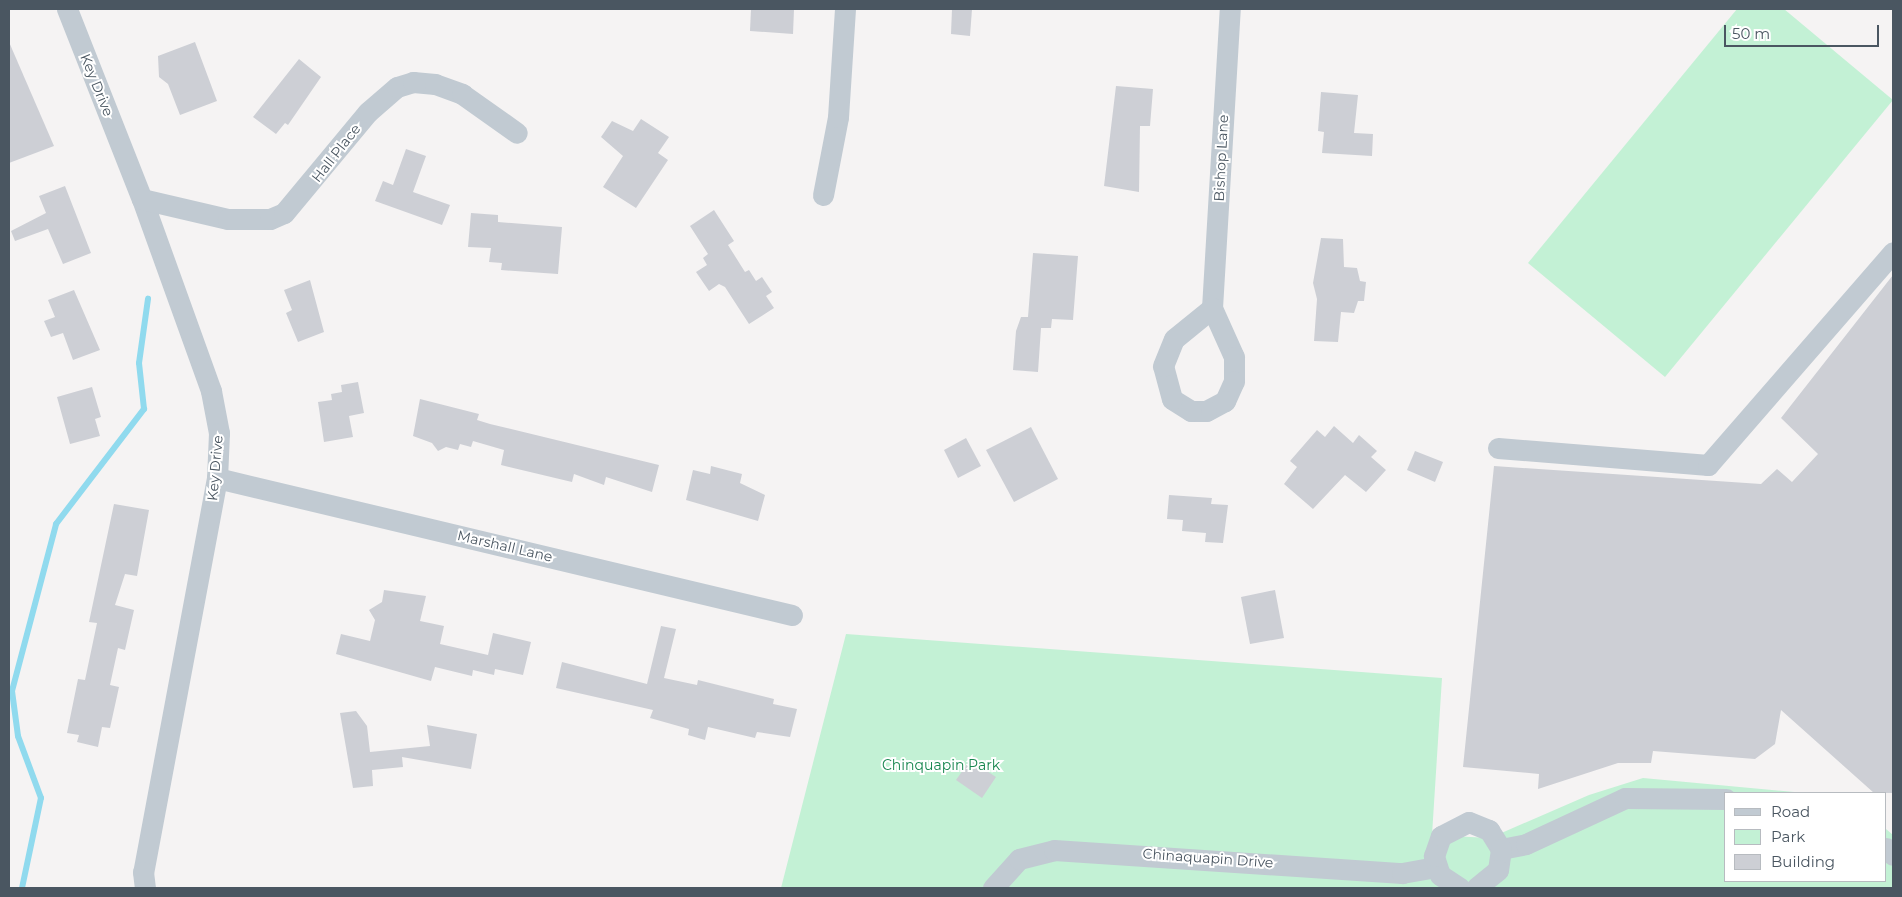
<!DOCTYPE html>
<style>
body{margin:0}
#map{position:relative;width:1902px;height:897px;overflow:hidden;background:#f5f3f3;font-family:Montserrat,sans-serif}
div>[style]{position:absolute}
.green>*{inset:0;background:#c3f1d5}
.stream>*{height:6px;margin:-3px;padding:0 3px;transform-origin:3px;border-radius:3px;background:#90daee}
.building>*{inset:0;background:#cdcfd5}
.minor>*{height:21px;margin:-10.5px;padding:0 10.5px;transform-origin:10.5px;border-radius:10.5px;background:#c1cad2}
span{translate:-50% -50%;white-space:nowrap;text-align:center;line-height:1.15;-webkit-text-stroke:4px #fff;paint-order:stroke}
.street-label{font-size:14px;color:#4a5661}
.park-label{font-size:14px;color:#17864f}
.frame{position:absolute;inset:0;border:10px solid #4a5661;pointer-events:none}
.legend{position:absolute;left:1724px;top:792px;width:162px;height:90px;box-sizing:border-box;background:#fff;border:1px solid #b7bbc0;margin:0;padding:6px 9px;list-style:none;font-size:15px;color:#4a5661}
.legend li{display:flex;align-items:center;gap:10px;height:25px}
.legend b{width:25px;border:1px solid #b7bbc0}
.scale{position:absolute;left:1724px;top:25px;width:155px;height:22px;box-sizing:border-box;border:2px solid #4a5661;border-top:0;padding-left:6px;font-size:15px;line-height:18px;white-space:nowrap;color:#4a5661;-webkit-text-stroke:4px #fff;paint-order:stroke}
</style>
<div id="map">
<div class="green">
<i style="clip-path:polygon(1737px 9px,1784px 9px,1893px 100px,1665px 377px,1528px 263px)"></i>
<i style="clip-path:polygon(846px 634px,1442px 678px,1432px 835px,1490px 838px,1589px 795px,1643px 778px,1805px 793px,1726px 793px,1726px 881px,1886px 881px,1886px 829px,1893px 835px,1893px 888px,781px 888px)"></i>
</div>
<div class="stream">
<i style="left:22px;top:888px;width:92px;rotate:-78.1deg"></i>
<i style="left:41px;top:798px;width:66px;rotate:-110.4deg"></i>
<i style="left:18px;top:736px;width:45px;rotate:-97.6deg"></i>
<i style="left:12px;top:691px;width:173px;rotate:-75.2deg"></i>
<i style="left:56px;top:524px;width:145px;rotate:-52.6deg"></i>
<i style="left:144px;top:409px;width:46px;rotate:-96.2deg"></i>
<i style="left:139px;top:363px;width:65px;rotate:-82deg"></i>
</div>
<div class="building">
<i style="clip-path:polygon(751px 9px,794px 9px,793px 34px,750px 31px)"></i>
<i style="clip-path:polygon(952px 9px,972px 9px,970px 36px,951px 34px)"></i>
<i style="clip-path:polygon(9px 42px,54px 146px,9px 163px)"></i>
<i style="clip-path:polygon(195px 42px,217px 101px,180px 115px,168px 84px,159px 77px,158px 56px)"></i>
<i style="clip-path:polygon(299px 59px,321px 77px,288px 125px,285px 123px,276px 134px,253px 117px)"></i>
<i style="clip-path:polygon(1116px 86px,1153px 89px,1150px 126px,1140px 126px,1139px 192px,1104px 186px)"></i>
<i style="clip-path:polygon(1321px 92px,1358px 95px,1354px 133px,1373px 134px,1372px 156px,1322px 153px,1324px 132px,1318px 131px)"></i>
<i style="clip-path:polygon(641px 119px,669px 137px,658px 153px,668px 160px,636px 208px,603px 187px,623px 156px,601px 137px,612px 121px,633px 131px)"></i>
<i style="clip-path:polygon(406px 149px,426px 156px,413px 192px,450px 205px,442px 225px,375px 201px,383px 181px,393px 185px)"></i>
<i style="clip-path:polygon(65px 186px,91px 253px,63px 264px,48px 229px,15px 241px,11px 231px,46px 213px,39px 196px)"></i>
<i style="clip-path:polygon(714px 210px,734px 241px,728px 245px,745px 272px,749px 270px,756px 281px,762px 277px,772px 292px,766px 296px,774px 308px,749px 324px,725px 287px,719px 284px,709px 291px,696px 272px,707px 265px,703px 258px,708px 254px,690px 226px)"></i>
<i style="clip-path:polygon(471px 213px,498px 215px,498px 222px,562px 227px,558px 274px,501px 270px,502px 263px,489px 262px,491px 248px,468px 247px)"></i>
<i style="clip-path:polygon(1321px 238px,1343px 239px,1344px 267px,1357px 268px,1360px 281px,1366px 282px,1364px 301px,1358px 301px,1354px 313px,1341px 312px,1338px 342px,1314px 341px,1317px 299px,1313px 283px)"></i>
<i style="clip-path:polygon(1033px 253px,1078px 256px,1073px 320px,1052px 319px,1051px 328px,1041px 328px,1038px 372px,1013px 370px,1016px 331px,1021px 317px,1028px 317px)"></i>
<i style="clip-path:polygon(1893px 275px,1893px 793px,1874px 793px,1781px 710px,1775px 744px,1755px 759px,1653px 751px,1651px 763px,1618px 763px,1538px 789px,1539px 774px,1463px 767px,1494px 466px,1761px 484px,1777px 469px,1792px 482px,1818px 454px,1781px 418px)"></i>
<i style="clip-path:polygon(310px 280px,324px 332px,298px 342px,286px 313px,292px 310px,284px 290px)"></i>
<i style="clip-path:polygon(74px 290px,100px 350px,73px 360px,63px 333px,51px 337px,44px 321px,55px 317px,48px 300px)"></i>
<i style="clip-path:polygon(358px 382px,364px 413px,349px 416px,353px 437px,324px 442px,318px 402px,332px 400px,331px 394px,342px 392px,341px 385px)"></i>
<i style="clip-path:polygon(92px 387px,101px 417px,95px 419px,100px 436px,70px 444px,57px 397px)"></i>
<i style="clip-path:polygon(420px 399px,479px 414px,477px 420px,490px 424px,659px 465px,652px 492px,606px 477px,604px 485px,574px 474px,572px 482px,501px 465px,504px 450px,473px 441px,471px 447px,460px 444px,458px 450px,446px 447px,438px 451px,432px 443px,413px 436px)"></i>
<i style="clip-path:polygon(1334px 426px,1353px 443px,1359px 435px,1377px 451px,1371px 457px,1386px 470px,1366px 492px,1345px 475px,1313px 509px,1284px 484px,1297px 467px,1290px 461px,1317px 430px,1325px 437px)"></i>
<i style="clip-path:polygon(1031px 427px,1058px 479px,1014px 502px,986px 450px)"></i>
<i style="clip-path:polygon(966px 438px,981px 466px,958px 478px,944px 450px)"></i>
<i style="clip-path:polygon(1415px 451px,1443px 462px,1435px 482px,1407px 470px)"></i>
<i style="clip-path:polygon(711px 466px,742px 474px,740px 483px,765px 495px,758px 521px,686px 500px,693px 470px,710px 474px)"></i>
<i style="clip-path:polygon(1169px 495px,1212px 498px,1211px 504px,1228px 505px,1223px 543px,1205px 542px,1206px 533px,1182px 531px,1183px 520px,1167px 519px)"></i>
<i style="clip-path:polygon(114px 504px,149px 510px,137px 576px,125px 574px,115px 605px,134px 610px,125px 650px,118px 648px,110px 685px,119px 687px,110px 728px,102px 727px,98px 747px,77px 742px,79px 735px,67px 733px,78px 679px,85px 680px,97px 623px,89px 622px)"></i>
<i style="clip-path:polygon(384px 590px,426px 596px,420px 621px,444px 626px,440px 644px,488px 655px,493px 633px,531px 642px,523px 675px,495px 669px,494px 675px,473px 670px,472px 676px,435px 667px,431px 681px,336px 654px,341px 634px,370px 641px,375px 620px,369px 610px,382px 602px)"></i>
<i style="clip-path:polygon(1275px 590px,1284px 638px,1250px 644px,1241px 597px)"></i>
<i style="clip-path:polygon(661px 626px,676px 629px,664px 678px,697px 685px,698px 680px,774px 699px,773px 704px,797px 709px,790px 737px,757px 732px,755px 738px,708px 727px,705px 740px,688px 735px,689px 729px,650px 718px,653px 710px,556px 688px,562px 662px,647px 684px)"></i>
<i style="clip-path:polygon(356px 711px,367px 726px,370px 752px,430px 746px,427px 725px,477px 734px,471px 769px,402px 757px,403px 767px,372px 770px,373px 786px,353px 788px,340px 713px)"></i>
<i style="clip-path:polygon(970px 760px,996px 777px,982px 798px,956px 780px)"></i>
</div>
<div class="minor">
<i style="left:67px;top:9px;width:204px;rotate:68.5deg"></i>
<i style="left:142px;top:199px;width:204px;rotate:70.2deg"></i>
<i style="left:211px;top:391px;width:43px;rotate:79.2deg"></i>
<i style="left:219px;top:433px;width:45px;rotate:92.5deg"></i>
<i style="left:217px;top:478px;width:401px;rotate:100.6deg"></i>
<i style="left:143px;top:872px;width:16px;rotate:83deg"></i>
<i style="left:823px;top:195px;width:79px;rotate:-79.1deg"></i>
<i style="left:838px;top:117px;width:108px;rotate:-86.3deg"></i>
<i style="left:142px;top:199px;width:88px;rotate:13.1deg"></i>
<i style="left:228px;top:219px;width:42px"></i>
<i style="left:270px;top:219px;width:15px;rotate:-23deg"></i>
<i style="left:284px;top:213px;width:131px;rotate:-50.3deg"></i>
<i style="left:368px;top:112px;width:38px;rotate:-41deg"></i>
<i style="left:397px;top:87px;width:17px;rotate:-17deg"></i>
<i style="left:413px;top:82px;width:22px;rotate:5deg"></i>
<i style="left:435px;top:84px;width:29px;rotate:20deg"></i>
<i style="left:462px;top:94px;width:67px;rotate:35.3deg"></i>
<i style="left:1212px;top:308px;width:300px;rotate:-86.6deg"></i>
<i style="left:1212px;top:308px;width:54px;rotate:65.8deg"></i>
<i style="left:1234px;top:357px;width:24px;rotate:90deg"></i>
<i style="left:1234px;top:381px;width:22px;rotate:114deg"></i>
<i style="left:1225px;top:401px;width:21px;rotate:152deg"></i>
<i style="left:1206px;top:411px;width:15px;rotate:180deg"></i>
<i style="left:1191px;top:411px;width:22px;rotate:-148deg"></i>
<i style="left:1172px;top:399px;width:34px;rotate:-105deg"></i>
<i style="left:1163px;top:366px;width:29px;rotate:-68deg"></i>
<i style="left:1174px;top:339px;width:49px;rotate:-39.2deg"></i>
<i style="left:1498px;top:448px;width:211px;rotate:4.6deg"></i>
<i style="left:1708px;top:465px;width:282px;rotate:-49deg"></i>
<i style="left:217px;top:478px;width:591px;rotate:13.4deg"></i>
<i style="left:1886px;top:848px;width:10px;rotate:45deg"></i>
<i style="left:1501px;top:849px;width:25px;rotate:-11deg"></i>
<i style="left:1526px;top:844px;width:109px;rotate:-24.9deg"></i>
<i style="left:1625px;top:798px;width:101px;rotate:0.6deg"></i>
<i style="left:993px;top:888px;width:39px;rotate:-48deg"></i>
<i style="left:1019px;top:859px;width:36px;rotate:-14deg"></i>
<i style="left:1054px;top:850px;width:349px;rotate:3.8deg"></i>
<i style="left:1402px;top:873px;width:35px;rotate:-10deg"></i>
<i style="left:1460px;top:888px;width:24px;rotate:-147deg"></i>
<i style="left:1440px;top:875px;width:20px;rotate:-108deg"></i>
<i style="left:1434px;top:856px;width:21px;rotate:-71deg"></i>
<i style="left:1441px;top:836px;width:31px;rotate:-27deg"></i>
<i style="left:1469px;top:822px;width:22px;rotate:22deg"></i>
<i style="left:1489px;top:830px;width:22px;rotate:58deg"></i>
<i style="left:1501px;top:849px;width:21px;rotate:98deg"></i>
<i style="left:1498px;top:870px;width:28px;rotate:141deg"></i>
</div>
<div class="street-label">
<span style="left:97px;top:85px;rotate:68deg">Key Drive</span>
<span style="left:336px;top:153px;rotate:-52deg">Hall Place</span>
<span style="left:1221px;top:158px;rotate:-87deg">Bishop Lane</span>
<span style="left:215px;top:468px;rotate:-85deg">Key Drive</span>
<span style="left:505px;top:546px;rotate:13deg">Marshall Lane</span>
<span style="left:1208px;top:858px;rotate:4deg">Chinaquapin Drive</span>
</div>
<div class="park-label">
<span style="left:941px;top:765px">Chinquapin Park</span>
</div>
<div class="frame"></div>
<ul class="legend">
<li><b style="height:6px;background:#c1cad2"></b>Road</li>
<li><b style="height:14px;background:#c3f1d5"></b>Park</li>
<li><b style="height:14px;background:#cdcfd5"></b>Building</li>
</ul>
<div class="scale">50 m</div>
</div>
